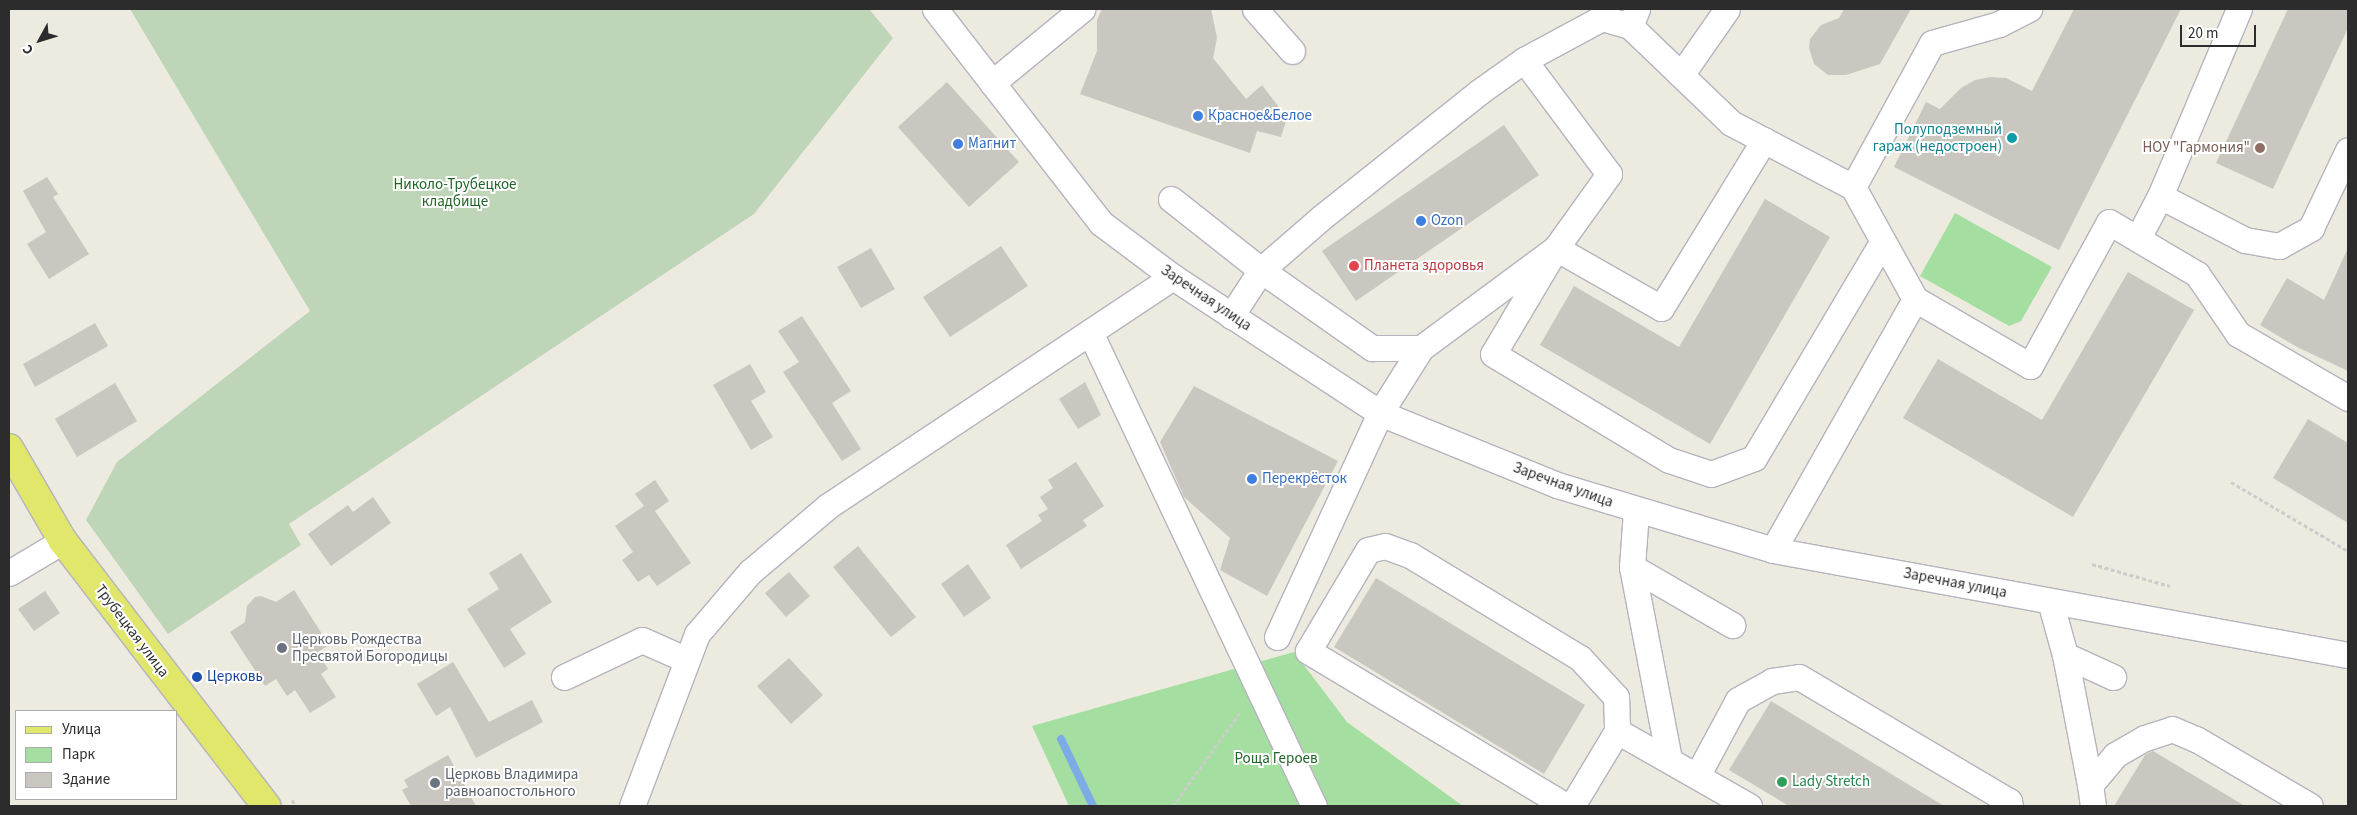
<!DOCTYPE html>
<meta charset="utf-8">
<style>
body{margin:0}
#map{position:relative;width:2357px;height:815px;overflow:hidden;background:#edebe0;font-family:"Source Sans 3",sans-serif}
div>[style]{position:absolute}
.green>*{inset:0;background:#a4dfa1}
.cemetery>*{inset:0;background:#bed5b8}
.stream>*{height:8px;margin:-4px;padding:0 4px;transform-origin:4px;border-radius:4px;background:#7cabe6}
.building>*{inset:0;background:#c9c7bf}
.path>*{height:3px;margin-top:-1.5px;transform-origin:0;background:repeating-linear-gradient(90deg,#ccc 0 4px,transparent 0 6.5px)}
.roads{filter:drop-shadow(1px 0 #b5b3be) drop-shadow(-1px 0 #b5b3be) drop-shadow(0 1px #b5b3be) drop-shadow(0 -1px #b5b3be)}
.minor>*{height:25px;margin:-12.5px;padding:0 12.5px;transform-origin:12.5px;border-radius:12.5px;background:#fff}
.major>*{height:28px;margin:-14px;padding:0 14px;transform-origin:14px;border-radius:14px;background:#e0e76b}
.dots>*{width:14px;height:14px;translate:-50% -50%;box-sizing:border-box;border:2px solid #fff;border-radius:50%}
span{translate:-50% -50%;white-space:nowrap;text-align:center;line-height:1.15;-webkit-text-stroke:4px #fff;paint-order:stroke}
.shop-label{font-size:15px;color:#366cbe}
.left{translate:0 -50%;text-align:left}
.culture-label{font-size:15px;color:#0d838f}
.right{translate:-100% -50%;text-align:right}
.education-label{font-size:15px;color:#785e54}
.park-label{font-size:15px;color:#216526}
.health-label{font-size:15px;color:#be3a42}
.street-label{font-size:15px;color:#2c2c2c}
.worship-label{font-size:15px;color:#5b616d}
.transit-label{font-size:15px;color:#164399}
.leisure-label{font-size:15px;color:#27864d}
.frame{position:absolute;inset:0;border:10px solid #2c2c2c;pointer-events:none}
.legend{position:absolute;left:15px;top:710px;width:162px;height:90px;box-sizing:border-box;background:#fff;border:1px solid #ababab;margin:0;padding:6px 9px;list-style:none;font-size:15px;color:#2c2c2c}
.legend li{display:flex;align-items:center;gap:10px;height:25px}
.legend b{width:25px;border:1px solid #ababab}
.north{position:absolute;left:15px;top:15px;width:50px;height:50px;-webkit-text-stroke:4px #fff;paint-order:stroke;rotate:231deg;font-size:14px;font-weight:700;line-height:20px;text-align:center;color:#2c2c2c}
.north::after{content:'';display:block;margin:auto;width:18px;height:22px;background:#2c2c2c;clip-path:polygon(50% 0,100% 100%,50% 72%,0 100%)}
.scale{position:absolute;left:2180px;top:25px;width:76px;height:22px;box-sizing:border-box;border:2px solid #2c2c2c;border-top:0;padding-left:6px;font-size:15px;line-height:18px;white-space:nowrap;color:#2c2c2c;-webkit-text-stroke:4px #fff;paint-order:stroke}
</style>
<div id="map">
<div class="green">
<i style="clip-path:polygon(1955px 213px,2052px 267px,2021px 321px,2009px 326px,1920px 276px)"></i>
<i style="clip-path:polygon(1294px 652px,1347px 722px,1463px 806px,1069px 806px,1032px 726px)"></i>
</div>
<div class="cemetery">
<i style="clip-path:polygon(130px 9px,869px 9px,893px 38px,754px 214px,289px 524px,301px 545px,168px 634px,86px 520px,117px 462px,310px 311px)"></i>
</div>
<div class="stream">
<i style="left:1061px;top:739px;width:74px;rotate:64.5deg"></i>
</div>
<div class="building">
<i style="clip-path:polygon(1102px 9px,1211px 9px,1217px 38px,1213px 58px,1246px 99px,1262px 85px,1287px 118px,1281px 137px,1257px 131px,1250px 153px,1080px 94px,1097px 51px,1097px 20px)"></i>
<i style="clip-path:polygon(1844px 9px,1911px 9px,1880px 64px,1846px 75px,1828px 75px,1814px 64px,1809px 48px,1810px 39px,1821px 25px,1839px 18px)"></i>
<i style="clip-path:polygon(2074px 9px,2181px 9px,2059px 250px,1894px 167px,1926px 102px,1940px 109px,1961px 88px,1975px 80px,1990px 77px,2006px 78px,2032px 91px)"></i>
<i style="clip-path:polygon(2288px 9px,2348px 9px,2348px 28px,2273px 189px,2216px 163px)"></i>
<i style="clip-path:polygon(947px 82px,1019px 162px,969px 207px,898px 127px)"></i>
<i style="clip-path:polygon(1504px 125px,1539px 175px,1356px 301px,1322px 251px)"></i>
<i style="clip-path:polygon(47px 177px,58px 194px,53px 197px,89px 254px,49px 279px,27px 244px,46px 232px,23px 191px)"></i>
<i style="clip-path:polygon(1765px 199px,1830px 237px,1710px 444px,1540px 345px,1574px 286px,1679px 347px)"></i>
<i style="clip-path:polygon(1001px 246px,1028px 286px,950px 337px,923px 297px)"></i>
<i style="clip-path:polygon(871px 248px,895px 289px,861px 308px,837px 267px)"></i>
<i style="clip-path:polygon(2348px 248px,2348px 371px,2297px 347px,2260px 325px,2287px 278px,2324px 300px)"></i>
<i style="clip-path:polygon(2128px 272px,2194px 310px,2073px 517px,1903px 418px,1938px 359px,2042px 420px)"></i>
<i style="clip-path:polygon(802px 316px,851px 391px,832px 403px,861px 449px,842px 461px,783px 372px,799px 362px,778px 331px)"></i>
<i style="clip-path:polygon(95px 323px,108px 346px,35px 387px,23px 364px)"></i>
<i style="clip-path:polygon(750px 364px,766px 392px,751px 401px,773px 437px,751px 450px,713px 385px)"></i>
<i style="clip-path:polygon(1085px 382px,1101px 415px,1078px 429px,1059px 399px)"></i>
<i style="clip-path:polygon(115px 383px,137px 421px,77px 457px,55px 419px)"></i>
<i style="clip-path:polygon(1194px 386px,1338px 461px,1267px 596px,1220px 570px,1230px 538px,1184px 497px,1160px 442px)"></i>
<i style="clip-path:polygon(2308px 419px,2348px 443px,2348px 523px,2273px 478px)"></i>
<i style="clip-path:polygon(1076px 462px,1104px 506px,1083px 520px,1087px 526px,1021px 569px,1006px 545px,1042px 521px,1038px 515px,1048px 509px,1040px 497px,1053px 488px,1048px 480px)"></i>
<i style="clip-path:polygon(655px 480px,669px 501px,655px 511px,691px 563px,657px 586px,649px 575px,638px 582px,622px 560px,633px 552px,615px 526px,644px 506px,635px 494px)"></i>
<i style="clip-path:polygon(373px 497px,391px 523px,331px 566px,308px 534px,348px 505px,353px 512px)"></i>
<i style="clip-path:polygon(858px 546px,916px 617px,891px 637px,833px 567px)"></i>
<i style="clip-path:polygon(521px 553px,552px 602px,510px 629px,526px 654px,504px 668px,467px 609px,499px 589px,489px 573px)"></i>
<i style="clip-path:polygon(968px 564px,991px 598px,964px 617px,941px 584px)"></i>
<i style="clip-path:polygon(789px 572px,810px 596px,786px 617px,765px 593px)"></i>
<i style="clip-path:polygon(1376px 578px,1585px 705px,1544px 774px,1334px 647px)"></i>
<i style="clip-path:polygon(294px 590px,329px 645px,318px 652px,328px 669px,321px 674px,336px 697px,310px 713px,295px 690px,287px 696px,276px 679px,265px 686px,230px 632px,245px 622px,247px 606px,255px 597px,261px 596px,276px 602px)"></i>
<i style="clip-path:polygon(45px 591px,60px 613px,34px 631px,18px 609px)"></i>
<i style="clip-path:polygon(789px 658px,823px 695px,791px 724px,757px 686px)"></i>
<i style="clip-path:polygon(453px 662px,489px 722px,532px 700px,543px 722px,476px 758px,450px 707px,436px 716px,417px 684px)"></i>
<i style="clip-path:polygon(1771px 701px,1944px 806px,1789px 806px,1729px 770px)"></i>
<i style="clip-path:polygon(2153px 751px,2245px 806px,2114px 806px,2145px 755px)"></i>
<i style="clip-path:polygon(448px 755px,476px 806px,411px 806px,402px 790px,408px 787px,404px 780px)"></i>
</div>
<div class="path">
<i style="left:2231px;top:482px;width:136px;rotate:30.5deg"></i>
<i style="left:2092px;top:564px;width:81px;rotate:15.8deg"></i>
<i style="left:292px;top:800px;width:7px;rotate:56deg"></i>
<i style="left:1173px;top:806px;width:117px;rotate:-54.4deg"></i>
</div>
<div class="roads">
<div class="minor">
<i style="left:935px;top:9px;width:271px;rotate:52.2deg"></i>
<i style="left:1101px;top:223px;width:90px;rotate:36.9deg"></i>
<i style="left:1173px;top:277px;width:248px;rotate:33.3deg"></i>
<i style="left:1380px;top:413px;width:191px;rotate:22.1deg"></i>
<i style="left:1557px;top:485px;width:226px;rotate:16.7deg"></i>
<i style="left:1773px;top:550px;width:585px;rotate:10.35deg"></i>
<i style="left:1255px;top:9px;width:56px;rotate:48.6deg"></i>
<i style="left:1637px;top:9px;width:18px;rotate:112deg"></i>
<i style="left:1630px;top:26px;width:140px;rotate:43.8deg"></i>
<i style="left:1731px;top:123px;width:138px;rotate:27.7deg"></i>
<i style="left:1853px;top:187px;width:128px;rotate:61deg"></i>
<i style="left:1681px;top:75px;width:80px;rotate:-55.1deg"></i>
<i style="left:992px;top:83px;width:117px;rotate:-39.4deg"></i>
<i style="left:1764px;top:140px;width:197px;rotate:121.5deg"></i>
<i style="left:1661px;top:308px;width:121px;rotate:-150.3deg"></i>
<i style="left:1556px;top:248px;width:123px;rotate:120.7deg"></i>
<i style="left:1493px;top:354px;width:205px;rotate:31.1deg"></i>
<i style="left:1669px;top:460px;width:44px;rotate:18.4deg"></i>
<i style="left:1711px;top:474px;width:46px;rotate:-20.4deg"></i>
<i style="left:1754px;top:458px;width:252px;rotate:-59.3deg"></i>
<i style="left:1853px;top:187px;width:164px;rotate:-61.3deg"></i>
<i style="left:1932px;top:43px;width:70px;rotate:-15.8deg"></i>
<i style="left:1999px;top:24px;width:34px;rotate:-27deg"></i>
<i style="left:2160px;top:196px;width:96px;rotate:27.4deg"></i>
<i style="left:2245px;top:240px;width:35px;rotate:10deg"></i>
<i style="left:2279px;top:246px;width:37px;rotate:-29deg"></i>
<i style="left:2311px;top:228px;width:86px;rotate:-64.6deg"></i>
<i style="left:1171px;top:199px;width:115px;rotate:38.3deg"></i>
<i style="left:1261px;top:270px;width:136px;rotate:35.1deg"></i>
<i style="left:1372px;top:348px;width:49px"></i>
<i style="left:2138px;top:238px;width:47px;rotate:-62.4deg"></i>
<i style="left:2160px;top:196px;width:203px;rotate:-67.1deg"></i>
<i style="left:1231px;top:316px;width:55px;rotate:-56.9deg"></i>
<i style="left:1261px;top:270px;width:81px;rotate:-41deg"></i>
<i style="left:1322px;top:217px;width:201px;rotate:-38.5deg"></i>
<i style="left:1479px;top:92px;width:55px;rotate:-35.4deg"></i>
<i style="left:1524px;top:60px;width:89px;rotate:-28.3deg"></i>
<i style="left:1602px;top:18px;width:29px;rotate:16deg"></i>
<i style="left:1090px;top:332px;width:524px;rotate:64.71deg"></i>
<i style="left:1636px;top:511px;width:56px;rotate:94.1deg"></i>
<i style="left:1632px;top:567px;width:196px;rotate:79.1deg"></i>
<i style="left:1773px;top:550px;width:288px;rotate:-60.5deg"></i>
<i style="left:1915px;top:299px;width:133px;rotate:30.2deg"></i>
<i style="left:2030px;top:366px;width:164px;rotate:-61.3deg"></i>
<i style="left:2109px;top:222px;width:102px;rotate:30.6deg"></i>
<i style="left:2197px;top:274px;width:73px;rotate:55.7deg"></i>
<i style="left:2238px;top:334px;width:127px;rotate:30.2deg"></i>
<i style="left:1632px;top:567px;width:116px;rotate:30.1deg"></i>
<i style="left:9px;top:573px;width:63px;rotate:-30.7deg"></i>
<i style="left:2050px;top:601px;width:56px;rotate:74.5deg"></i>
<i style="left:2065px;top:655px;width:132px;rotate:79.1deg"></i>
<i style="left:1277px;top:637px;width:247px;rotate:-65.3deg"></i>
<i style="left:1380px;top:413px;width:77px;rotate:-57.8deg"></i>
<i style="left:1421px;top:348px;width:168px;rotate:-36.5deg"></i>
<i style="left:1556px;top:248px;width:91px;rotate:-54.4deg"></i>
<i style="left:1609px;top:174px;width:142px;rotate:-126.7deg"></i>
<i style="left:2065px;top:655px;width:53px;rotate:24.6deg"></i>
<i style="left:564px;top:677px;width:86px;rotate:-25.4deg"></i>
<i style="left:642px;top:640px;width:49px;rotate:24deg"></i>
<i style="left:1617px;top:731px;width:152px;rotate:29.6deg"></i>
<i style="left:1697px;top:776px;width:86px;rotate:-61.7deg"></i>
<i style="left:1738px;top:700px;width:39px;rotate:-29deg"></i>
<i style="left:1772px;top:681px;width:27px;rotate:-8deg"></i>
<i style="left:1799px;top:677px;width:244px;rotate:30.6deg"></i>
<i style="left:2009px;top:801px;width:5px;rotate:79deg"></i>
<i style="left:632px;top:806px;width:184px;rotate:-69.3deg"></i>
<i style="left:697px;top:634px;width:82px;rotate:-49.5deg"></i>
<i style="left:750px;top:572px;width:102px;rotate:-40.2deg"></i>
<i style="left:828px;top:506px;width:414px;rotate:-33.6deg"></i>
<i style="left:1566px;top:806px;width:301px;rotate:-149deg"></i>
<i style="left:1308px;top:651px;width:117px;rotate:-59.3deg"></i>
<i style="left:1368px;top:550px;width:17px;rotate:-13deg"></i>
<i style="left:1385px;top:546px;width:27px;rotate:20deg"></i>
<i style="left:1410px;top:555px;width:199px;rotate:31.2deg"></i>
<i style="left:1580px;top:658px;width:53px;rotate:47.3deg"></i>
<i style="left:1616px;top:697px;width:34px;rotate:88deg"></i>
<i style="left:1617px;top:731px;width:87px;rotate:121deg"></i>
<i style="left:2093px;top:806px;width:21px;rotate:-98deg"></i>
<i style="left:2090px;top:785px;width:39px;rotate:-50deg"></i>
<i style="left:2115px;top:755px;width:34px;rotate:-30deg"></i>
<i style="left:2145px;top:738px;width:28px;rotate:-18deg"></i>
<i style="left:2172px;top:729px;width:26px;rotate:23deg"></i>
<i style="left:2196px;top:739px;width:132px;rotate:30.4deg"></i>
</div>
<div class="major">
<i style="left:9px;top:448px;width:108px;rotate:59.9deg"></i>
<i style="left:63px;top:541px;width:334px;rotate:52.5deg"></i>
</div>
</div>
<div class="dots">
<i style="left:1198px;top:116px;background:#3f7fe0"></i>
<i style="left:2012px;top:138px;background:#0f9aa8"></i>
<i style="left:958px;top:144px;background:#3f7fe0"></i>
<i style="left:2260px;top:148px;background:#8d6e63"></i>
<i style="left:1421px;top:221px;background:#3f7fe0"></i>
<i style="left:1354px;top:266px;background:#e0444e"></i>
<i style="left:1252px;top:479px;background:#3f7fe0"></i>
<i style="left:282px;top:648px;background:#6b7280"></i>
<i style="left:197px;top:677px;background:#1a4fb4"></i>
<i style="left:1782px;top:782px;background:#2e9e5b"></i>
<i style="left:435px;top:783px;background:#6b7280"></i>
</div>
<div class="shop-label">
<span class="left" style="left:1208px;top:116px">Красное&amp;Белое</span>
<span class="left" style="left:968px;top:144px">Магнит</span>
<span class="left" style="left:1431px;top:221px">Ozon</span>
<span class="left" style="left:1262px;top:479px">Перекрёсток</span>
</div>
<div class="culture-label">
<span class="right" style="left:2002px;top:138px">Полуподземный<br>гараж (недостроен)</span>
</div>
<div class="education-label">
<span class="right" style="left:2250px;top:148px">НОУ "Гармония"</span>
</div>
<div class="park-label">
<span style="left:455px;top:193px">Николо-Трубецкое<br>кладбище</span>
<span style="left:1276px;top:759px">Роща Героев</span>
</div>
<div class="health-label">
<span class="left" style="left:1364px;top:266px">Планета здоровья</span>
</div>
<div class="street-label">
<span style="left:1206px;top:298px;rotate:34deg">Заречная улица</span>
<span style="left:1563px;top:485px;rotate:20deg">Заречная улица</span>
<span style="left:1955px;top:583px;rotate:11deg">Заречная улица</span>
<span style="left:132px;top:631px;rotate:53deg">Трубецкая улица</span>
</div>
<div class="worship-label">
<span class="left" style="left:292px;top:648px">Церковь Рождества<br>Пресвятой Богородицы</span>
<span class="left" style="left:445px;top:783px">Церковь Владимира<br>равноапостольного</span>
</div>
<div class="transit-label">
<span class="left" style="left:207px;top:677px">Церковь</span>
</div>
<div class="leisure-label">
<span class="left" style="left:1792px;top:782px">Lady Stretch</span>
</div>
<div class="frame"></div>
<ul class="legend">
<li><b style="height:6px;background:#e0e76b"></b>Улица</li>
<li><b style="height:14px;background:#a4dfa1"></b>Парк</li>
<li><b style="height:14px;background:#c9c7bf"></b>Здание</li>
</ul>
<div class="north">С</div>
<div class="scale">20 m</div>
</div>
